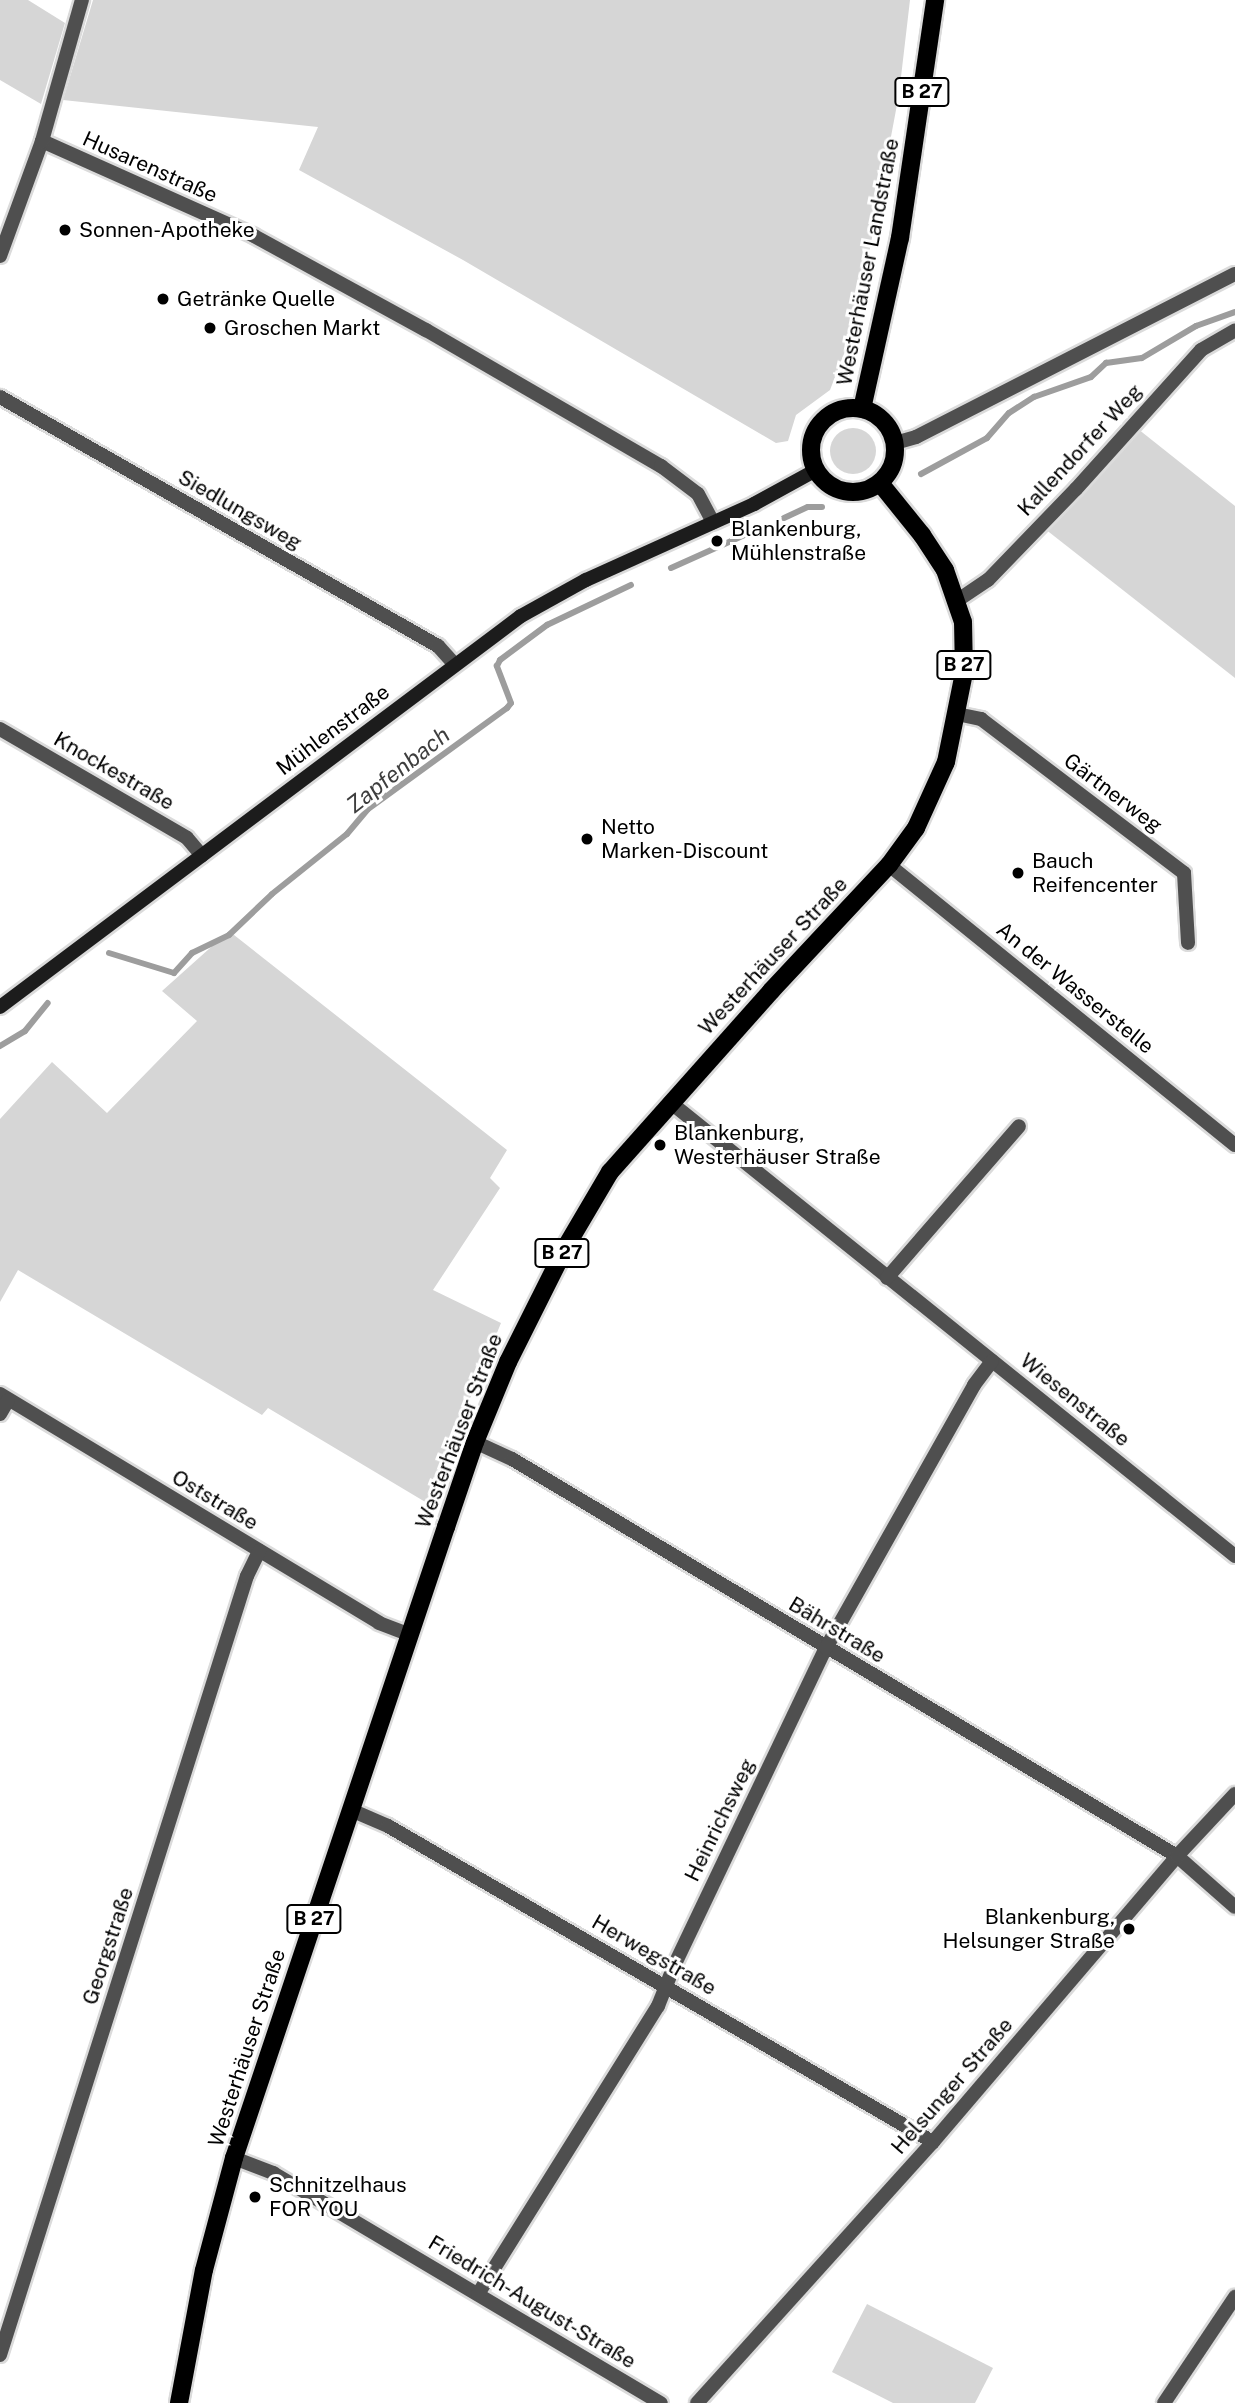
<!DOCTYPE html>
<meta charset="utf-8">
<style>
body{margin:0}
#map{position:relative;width:1235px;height:2403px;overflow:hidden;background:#fff;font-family:"Public Sans",sans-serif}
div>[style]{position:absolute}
.green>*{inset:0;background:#d6d6d6}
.round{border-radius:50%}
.stream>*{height:6px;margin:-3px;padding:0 3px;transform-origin:3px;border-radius:3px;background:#9d9d9d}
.roads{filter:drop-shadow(2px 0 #dbdbdb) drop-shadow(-2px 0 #dbdbdb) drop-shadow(0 2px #dbdbdb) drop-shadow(0 -2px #dbdbdb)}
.street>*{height:14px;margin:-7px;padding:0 7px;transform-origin:7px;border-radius:7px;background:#4f4f4f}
.secondary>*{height:14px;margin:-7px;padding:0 7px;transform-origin:7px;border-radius:7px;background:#1c1c1c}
.primary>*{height:18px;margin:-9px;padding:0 9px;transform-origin:9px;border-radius:9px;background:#000}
.primary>.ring{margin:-9px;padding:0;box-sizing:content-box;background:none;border:18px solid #000;border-radius:50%}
.dots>*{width:19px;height:19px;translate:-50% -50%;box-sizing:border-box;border:4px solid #fff;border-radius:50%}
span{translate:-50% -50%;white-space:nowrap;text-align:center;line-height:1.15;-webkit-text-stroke:6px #fff;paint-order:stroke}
.shield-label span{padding:2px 5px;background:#fff;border:2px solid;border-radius:5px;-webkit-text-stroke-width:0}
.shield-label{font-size:19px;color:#000;font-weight:700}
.street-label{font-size:21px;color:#000}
.poi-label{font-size:21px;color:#000}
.left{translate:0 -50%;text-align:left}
.right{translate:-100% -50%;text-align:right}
.water-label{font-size:23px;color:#3e3e3e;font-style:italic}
</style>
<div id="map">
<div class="green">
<i style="clip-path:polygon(0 0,28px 0,65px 23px,41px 104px,0 80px)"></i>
<i style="clip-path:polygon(93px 0,910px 0,899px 94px,856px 323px,830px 390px,796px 415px,788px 441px,776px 443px,463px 260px,299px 170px,318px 127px,63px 100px)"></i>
<i style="clip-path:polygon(1133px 425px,1235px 506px,1235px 678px,1040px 525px)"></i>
<i class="round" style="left:830px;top:428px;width:46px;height:46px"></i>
<i style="clip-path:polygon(229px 931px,507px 1150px,490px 1178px,500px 1188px,433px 1290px,501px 1323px,427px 1503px,268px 1408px,262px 1415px,18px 1270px,0 1302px,0 1119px,52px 1062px,107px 1113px,197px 1021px,162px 991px)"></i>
<i style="clip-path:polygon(867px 2304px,993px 2368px,975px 2403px,893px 2403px,832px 2372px)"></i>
</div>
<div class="stream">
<i style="left:921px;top:474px;width:75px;rotate:-28.6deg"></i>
<i style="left:987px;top:438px;width:33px;rotate:-49deg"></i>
<i style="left:1009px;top:413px;width:30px;rotate:-33deg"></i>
<i style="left:1034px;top:397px;width:60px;rotate:-19.3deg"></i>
<i style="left:1091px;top:377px;width:21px;rotate:-43deg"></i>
<i style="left:1106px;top:363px;width:36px;rotate:-8deg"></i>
<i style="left:1142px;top:358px;width:63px;rotate:-30.7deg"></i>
<i style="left:1196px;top:326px;width:41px;rotate:-19.7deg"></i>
<i style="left:784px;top:518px;width:26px;rotate:-25deg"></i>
<i style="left:808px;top:507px;width:14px"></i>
<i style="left:671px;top:568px;width:83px;rotate:-24.1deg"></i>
<i style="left:109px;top:953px;width:68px;rotate:17.1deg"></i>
<i style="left:174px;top:973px;width:27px;rotate:-48deg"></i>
<i style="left:192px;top:953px;width:41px;rotate:-25.9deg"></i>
<i style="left:229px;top:935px;width:59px;rotate:-43.6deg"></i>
<i style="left:272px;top:894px;width:96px;rotate:-38.7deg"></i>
<i style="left:347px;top:834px;width:33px;rotate:-50deg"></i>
<i style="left:368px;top:809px;width:172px;rotate:-36deg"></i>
<i style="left:507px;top:708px;width:6px;rotate:-51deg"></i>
<i style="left:511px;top:703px;width:40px;rotate:-111deg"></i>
<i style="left:497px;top:666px;width:7px;rotate:-63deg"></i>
<i style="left:500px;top:660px;width:59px;rotate:-36.7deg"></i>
<i style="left:547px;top:625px;width:93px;rotate:-25.5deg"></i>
<i style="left:0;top:1046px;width:29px;rotate:-31deg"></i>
<i style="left:25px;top:1031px;width:36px;rotate:-51deg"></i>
</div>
<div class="roads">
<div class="street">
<i style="left:42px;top:141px;width:232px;rotate:24.1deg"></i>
<i style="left:254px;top:236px;width:196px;rotate:28.7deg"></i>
<i style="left:426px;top:330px;width:272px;rotate:30.1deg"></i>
<i style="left:661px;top:466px;width:46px;rotate:37.1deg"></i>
<i style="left:698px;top:494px;width:32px;rotate:62deg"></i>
<i style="left:0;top:256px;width:122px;rotate:-69.9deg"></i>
<i style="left:42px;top:141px;width:147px;rotate:-74.2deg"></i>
<i style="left:0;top:397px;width:504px;rotate:29.62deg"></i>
<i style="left:438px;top:646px;width:25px;rotate:48deg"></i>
<i style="left:895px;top:443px;width:22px;rotate:-16deg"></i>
<i style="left:916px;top:437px;width:358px;rotate:-27.1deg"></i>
<i style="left:958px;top:600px;width:36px;rotate:-34deg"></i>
<i style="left:988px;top:580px;width:127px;rotate:-46deg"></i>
<i style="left:1076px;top:489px;width:187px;rotate:-48deg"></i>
<i style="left:1201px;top:350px;width:39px;rotate:-30deg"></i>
<i style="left:957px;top:714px;width:25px;rotate:12deg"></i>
<i style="left:981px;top:719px;width:255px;rotate:37.2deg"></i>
<i style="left:1184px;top:873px;width:70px;rotate:86.7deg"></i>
<i style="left:0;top:729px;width:216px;rotate:30.2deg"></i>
<i style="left:187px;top:838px;width:23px;rotate:50deg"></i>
<i style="left:889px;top:865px;width:445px;rotate:39deg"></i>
<i style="left:670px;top:1102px;width:725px;rotate:38.78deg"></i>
<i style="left:887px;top:1278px;width:201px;rotate:-49deg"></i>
<i style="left:0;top:1394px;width:443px;rotate:31.1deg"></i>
<i style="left:379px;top:1623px;width:33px;rotate:21deg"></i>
<i style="left:0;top:1414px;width:16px;rotate:-60deg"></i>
<i style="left:475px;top:1442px;width:41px;rotate:24.7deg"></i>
<i style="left:512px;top:1459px;width:774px;rotate:30.84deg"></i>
<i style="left:1177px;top:1856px;width:77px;rotate:41.3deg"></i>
<i style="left:351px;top:1810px;width:40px;rotate:23.4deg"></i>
<i style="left:388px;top:1826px;width:630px;rotate:30.11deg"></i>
<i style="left:234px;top:2158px;width:42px;rotate:21deg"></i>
<i style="left:273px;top:2173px;width:451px;rotate:30.7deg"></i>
<i style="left:478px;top:2294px;width:340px;rotate:-58deg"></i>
<i style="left:658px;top:2006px;width:43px;rotate:-68.2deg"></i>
<i style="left:674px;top:1966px;width:352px;rotate:-64.5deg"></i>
<i style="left:826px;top:1648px;width:302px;rotate:-60.6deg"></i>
<i style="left:974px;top:1385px;width:30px;rotate:-53deg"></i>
<i style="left:0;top:2355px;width:817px;rotate:-72.41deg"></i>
<i style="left:247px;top:1576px;width:28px;rotate:-64deg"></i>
<i style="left:697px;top:2403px;width:352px;rotate:-47.9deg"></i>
<i style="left:933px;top:2142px;width:376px;rotate:-49.5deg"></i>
<i style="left:1177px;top:1856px;width:85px;rotate:-46.9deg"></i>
<i style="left:1164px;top:2403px;width:128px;rotate:-56.2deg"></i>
</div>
<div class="secondary">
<i style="left:0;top:1007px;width:651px;rotate:-36.89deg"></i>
<i style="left:521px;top:616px;width:74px;rotate:-29deg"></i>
<i style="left:586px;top:580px;width:184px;rotate:-24.3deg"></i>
<i style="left:754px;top:504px;width:71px;rotate:-28.7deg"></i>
</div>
<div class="primary">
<i class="ring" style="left:811px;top:408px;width:66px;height:66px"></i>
<i style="left:862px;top:409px;width:175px;rotate:-77.5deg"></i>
<i style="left:900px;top:238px;width:241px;rotate:-81.6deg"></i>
<i style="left:179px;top:2403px;width:135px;rotate:-79.4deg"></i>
<i style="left:204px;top:2270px;width:116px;rotate:-75deg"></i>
<i style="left:234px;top:2158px;width:666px;rotate:-71.43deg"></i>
<i style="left:446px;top:1527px;width:90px;rotate:-71.2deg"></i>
<i style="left:475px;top:1442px;width:87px;rotate:-67.6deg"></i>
<i style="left:508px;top:1362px;width:125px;rotate:-63.4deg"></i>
<i style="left:564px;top:1250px;width:91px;rotate:-59.5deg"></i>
<i style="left:610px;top:1172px;width:242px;rotate:-48.3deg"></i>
<i style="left:771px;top:991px;width:173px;rotate:-46.9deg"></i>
<i style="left:889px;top:865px;width:46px;rotate:-53.9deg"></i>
<i style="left:916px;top:828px;width:72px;rotate:-65.6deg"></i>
<i style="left:946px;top:762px;width:91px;rotate:-78.6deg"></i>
<i style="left:964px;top:673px;width:51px;rotate:-91.1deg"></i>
<i style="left:963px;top:622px;width:55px;rotate:-109.1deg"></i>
<i style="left:945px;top:570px;width:42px;rotate:-123.3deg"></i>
<i style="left:922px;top:535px;width:67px;rotate:-128.9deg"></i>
</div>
</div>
<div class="dots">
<i style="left:65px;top:230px;background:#000"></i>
<i style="left:163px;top:299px;background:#000"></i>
<i style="left:210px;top:328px;background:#000"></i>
<i style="left:717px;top:541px;background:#000"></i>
<i style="left:587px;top:839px;background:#000"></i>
<i style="left:1018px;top:873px;background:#000"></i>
<i style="left:660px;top:1145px;background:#000"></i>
<i style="left:1129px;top:1929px;background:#000"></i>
<i style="left:255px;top:2197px;background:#000"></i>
</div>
<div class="shield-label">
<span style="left:922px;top:92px">B 27</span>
<span style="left:964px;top:665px">B 27</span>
<span style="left:562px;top:1253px">B 27</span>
<span style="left:314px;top:1919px">B 27</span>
</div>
<div class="street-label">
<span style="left:150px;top:167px;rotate:24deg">Husarenstraße</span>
<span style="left:868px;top:262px;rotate:-79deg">Westerhäuser Landstraße</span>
<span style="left:1080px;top:450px;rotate:-47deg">Kallendorfer Weg</span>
<span style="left:240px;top:510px;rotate:30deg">Siedlungsweg</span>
<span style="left:333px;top:730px;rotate:-37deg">Mühlenstraße</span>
<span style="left:114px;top:771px;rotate:30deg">Knockestraße</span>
<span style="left:1113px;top:793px;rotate:37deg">Gärtnerweg</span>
<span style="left:773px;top:956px;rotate:-47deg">Westerhäuser Straße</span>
<span style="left:1075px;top:988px;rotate:39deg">An der Wasserstelle</span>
<span style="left:1075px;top:1400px;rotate:39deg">Wiesenstraße</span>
<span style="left:459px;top:1431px;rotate:-69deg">Westerhäuser Straße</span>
<span style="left:215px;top:1500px;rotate:31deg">Oststraße</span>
<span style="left:837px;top:1630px;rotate:31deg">Bährstraße</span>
<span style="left:720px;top:1820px;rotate:-64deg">Heinrichsweg</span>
<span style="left:108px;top:1946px;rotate:-72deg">Georgstraße</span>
<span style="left:654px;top:1955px;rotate:30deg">Herwegstraße</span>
<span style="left:247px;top:2048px;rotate:-72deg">Westerhäuser Straße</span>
<span style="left:952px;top:2086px;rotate:-49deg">Helsunger Straße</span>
<span style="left:532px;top:2302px;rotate:31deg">Friedrich-August-Straße</span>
</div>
<div class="poi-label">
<span class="left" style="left:79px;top:230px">Sonnen-Apotheke</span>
<span class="left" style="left:177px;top:299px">Getränke Quelle</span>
<span class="left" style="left:224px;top:328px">Groschen Markt</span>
<span class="left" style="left:731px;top:541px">Blankenburg,<br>Mühlenstraße</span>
<span class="left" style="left:601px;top:839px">Netto<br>Marken-Discount</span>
<span class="left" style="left:1032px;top:873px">Bauch<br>Reifencenter</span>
<span class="left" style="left:674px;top:1145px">Blankenburg,<br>Westerhäuser Straße</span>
<span class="right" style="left:1115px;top:1929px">Blankenburg,<br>Helsunger Straße</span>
<span class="left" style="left:269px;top:2197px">Schnitzelhaus<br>FOR YOU</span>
</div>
<div class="water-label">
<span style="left:398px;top:770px;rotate:-38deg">Zapfenbach</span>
</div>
</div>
